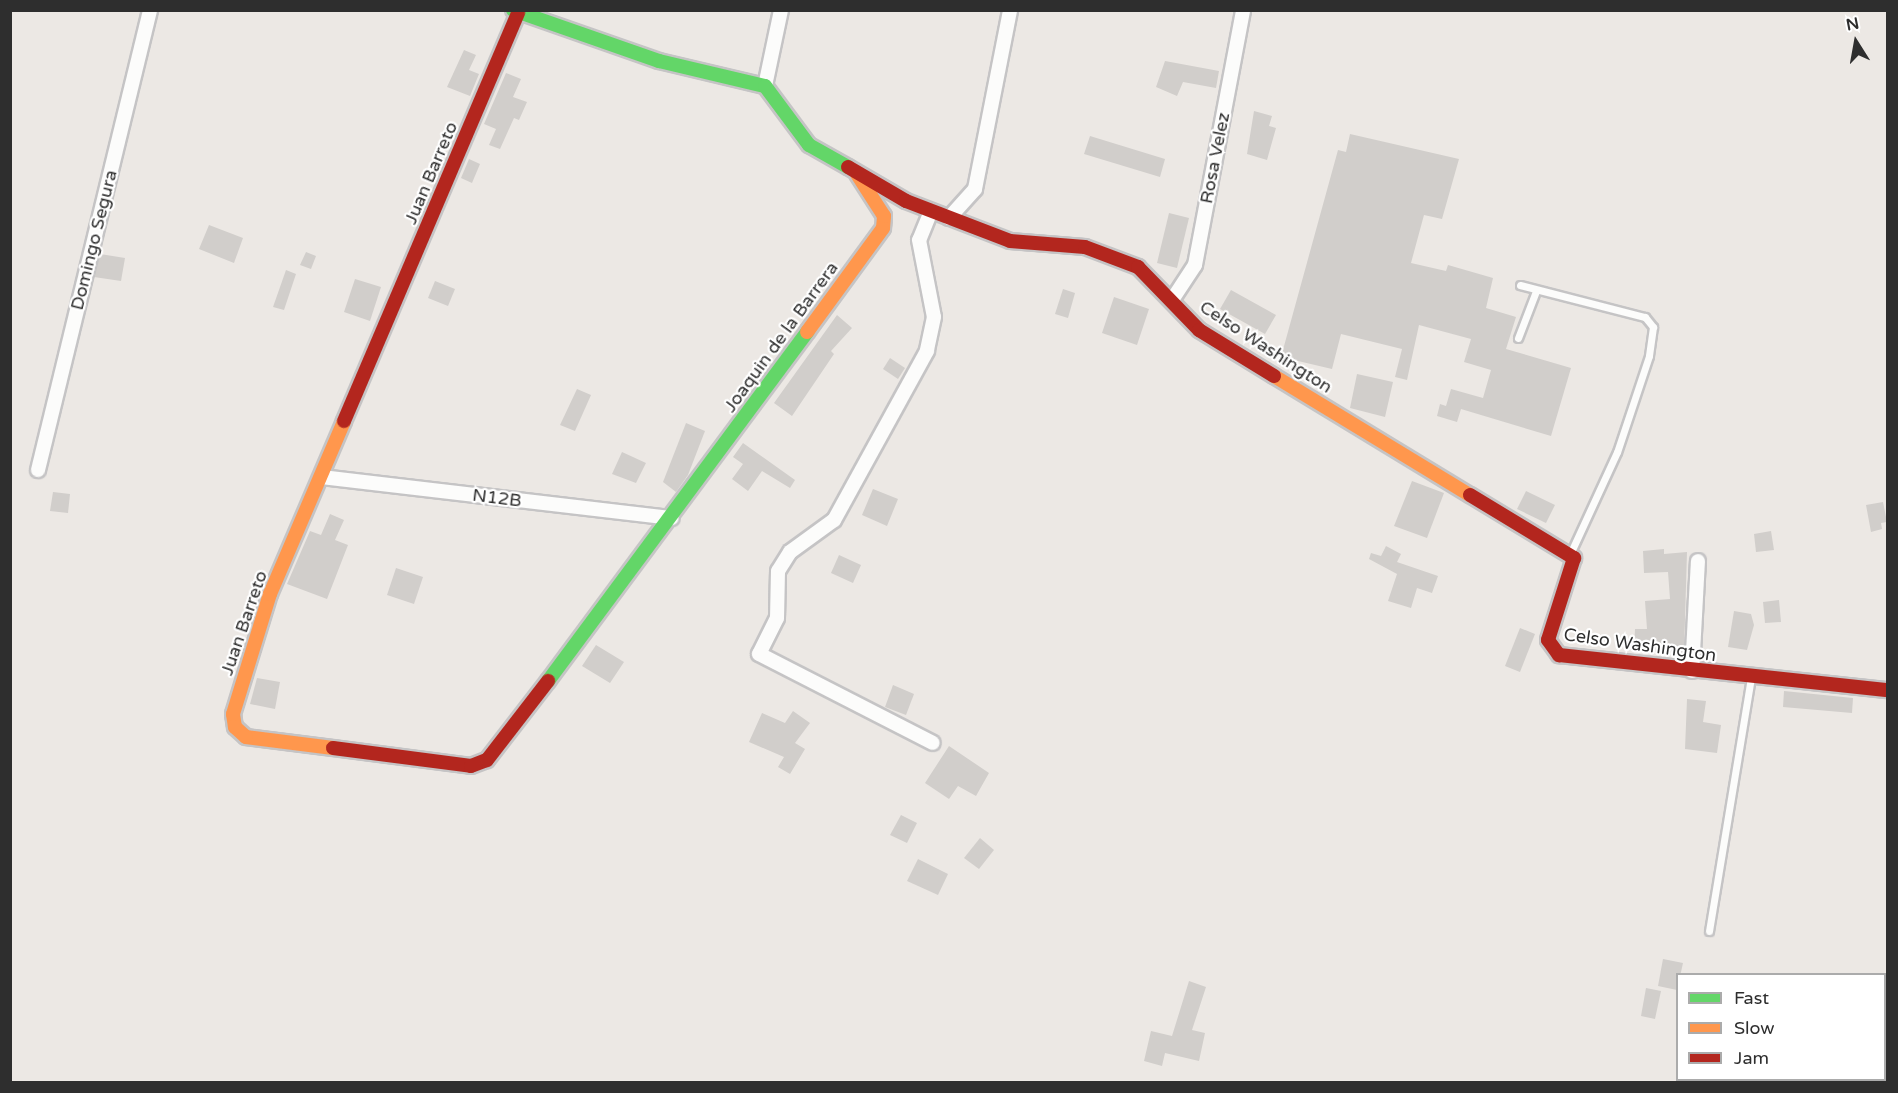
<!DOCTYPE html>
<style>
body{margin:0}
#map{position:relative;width:1898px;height:1093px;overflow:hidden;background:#ece8e4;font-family:"Varela Round",sans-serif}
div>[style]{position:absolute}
.building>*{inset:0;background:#d1cecb}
.roads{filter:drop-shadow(2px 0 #c5c4c5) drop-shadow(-2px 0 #c5c4c5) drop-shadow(0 2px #c5c4c5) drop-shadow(0 -2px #c5c4c5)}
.lane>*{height:7px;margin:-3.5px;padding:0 3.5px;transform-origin:3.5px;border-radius:3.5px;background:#fcfcfb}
.street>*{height:14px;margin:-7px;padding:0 7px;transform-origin:7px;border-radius:7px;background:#fcfcfb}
.fast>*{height:14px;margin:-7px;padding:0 7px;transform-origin:7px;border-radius:7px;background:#63d668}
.slow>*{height:14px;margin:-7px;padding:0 7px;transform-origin:7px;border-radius:7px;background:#ff974d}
.jam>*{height:14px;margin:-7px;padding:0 7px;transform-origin:7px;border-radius:7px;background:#b3261e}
span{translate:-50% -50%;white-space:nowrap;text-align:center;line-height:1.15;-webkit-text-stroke:4.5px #fff;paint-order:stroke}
.street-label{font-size:18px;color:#2e2e2e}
.frame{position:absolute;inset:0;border:12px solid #2e2e2e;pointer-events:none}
.legend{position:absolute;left:1676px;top:973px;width:210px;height:108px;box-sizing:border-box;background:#fff;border:2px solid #ababab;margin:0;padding:8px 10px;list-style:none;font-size:18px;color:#2e2e2e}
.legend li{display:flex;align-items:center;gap:12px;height:30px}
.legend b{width:30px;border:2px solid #ababab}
.north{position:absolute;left:1826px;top:12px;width:60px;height:60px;-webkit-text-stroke:4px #fff;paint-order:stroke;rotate:349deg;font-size:16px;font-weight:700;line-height:24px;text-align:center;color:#2e2e2e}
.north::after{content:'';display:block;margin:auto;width:21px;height:27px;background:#2e2e2e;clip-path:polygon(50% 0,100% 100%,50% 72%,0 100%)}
</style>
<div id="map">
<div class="building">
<i style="clip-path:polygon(464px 50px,476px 55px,469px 70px,479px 74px,470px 96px,447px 87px)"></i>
<i style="clip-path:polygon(1165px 61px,1219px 71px,1216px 88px,1183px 82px,1177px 96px,1156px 87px)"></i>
<i style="clip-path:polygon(506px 73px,521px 79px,513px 97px,527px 102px,519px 120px,514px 118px,500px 149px,489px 145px,496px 129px,484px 124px)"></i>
<i style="clip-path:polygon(1254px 111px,1272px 116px,1269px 126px,1276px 128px,1267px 160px,1247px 154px)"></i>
<i style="clip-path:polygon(1350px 134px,1459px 159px,1442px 219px,1424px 215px,1411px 263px,1446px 271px,1448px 265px,1493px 278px,1486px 308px,1516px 317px,1506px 349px,1571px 368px,1551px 436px,1461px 409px,1457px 422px,1437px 416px,1440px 404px,1446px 406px,1451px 389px,1483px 398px,1491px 370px,1464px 362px,1471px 339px,1419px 325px,1407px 380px,1395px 377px,1402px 349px,1341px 334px,1332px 369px,1281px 357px,1338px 150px,1346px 152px)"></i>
<i style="clip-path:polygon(1090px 136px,1165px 159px,1160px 177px,1084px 154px)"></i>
<i style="clip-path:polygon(469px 159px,480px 164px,472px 183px,461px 178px)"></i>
<i style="clip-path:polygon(1169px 213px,1189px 218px,1177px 268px,1157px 263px)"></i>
<i style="clip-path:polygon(209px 225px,243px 238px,234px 263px,199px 249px)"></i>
<i style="clip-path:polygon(306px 252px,316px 256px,311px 269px,300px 265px)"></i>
<i style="clip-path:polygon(100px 254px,125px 258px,121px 281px,94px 277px)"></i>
<i style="clip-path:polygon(286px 270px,296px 274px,284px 310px,273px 307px)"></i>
<i style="clip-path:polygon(355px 279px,381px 287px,370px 321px,344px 312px)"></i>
<i style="clip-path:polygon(435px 281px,455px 289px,448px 306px,428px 298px)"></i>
<i style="clip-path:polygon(1063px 289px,1075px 293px,1068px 318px,1055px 314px)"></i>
<i style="clip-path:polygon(1231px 290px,1276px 315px,1265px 334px,1220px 309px)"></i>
<i style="clip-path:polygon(1114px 297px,1149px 309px,1137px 345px,1102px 333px)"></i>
<i style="clip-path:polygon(837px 315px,852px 328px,831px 351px,834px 354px,792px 416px,774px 403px)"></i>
<i style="clip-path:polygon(890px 358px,905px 368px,898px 379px,883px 369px)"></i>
<i style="clip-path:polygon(1357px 374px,1393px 382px,1385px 417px,1350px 408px)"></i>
<i style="clip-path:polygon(577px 389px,591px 395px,575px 431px,560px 425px)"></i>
<i style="clip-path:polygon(686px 423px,705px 431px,688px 475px,676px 492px,663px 482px)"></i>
<i style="clip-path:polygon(743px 443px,795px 480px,790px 488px,762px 471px,748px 491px,732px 479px,743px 464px,733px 457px)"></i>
<i style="clip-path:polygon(622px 452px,646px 463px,636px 483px,612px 474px)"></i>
<i style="clip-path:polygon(1412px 481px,1444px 493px,1427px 538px,1394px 526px)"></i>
<i style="clip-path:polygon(873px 489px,898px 499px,887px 526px,862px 515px)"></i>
<i style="clip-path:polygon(1526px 491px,1555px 505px,1546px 523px,1517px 509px)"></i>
<i style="clip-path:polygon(53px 492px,70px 494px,68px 513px,50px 511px)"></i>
<i style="clip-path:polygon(1883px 502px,1887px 522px,1881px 523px,1882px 529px,1871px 532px,1866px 505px)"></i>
<i style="clip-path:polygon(330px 514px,344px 520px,335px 540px,348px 545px,327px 599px,287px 584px,310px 531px,321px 535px)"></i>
<i style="clip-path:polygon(1771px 531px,1774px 550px,1756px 552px,1754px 534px)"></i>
<i style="clip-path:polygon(1386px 546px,1401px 554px,1397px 562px,1438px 576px,1432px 593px,1417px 588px,1411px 608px,1388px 601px,1397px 574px,1369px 559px,1371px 553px,1381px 556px)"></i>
<i style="clip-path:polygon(1664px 549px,1664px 554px,1687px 552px,1684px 653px,1634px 651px,1635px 629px,1647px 629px,1645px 601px,1670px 599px,1668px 572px,1644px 573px,1643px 551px)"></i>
<i style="clip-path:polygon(839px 555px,861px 565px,853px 583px,831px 573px)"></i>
<i style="clip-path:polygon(396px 568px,423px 577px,414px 604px,387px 595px)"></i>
<i style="clip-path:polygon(1779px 600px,1781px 622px,1765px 623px,1763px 602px)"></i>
<i style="clip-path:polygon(1734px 611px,1751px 614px,1754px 625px,1747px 650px,1728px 647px)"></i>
<i style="clip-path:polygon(1520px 628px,1535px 634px,1520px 672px,1505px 666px)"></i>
<i style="clip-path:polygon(596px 645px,624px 662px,610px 683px,582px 666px)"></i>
<i style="clip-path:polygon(257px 678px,280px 682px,275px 709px,250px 704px)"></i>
<i style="clip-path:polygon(893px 685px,914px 694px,906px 715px,885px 707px)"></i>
<i style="clip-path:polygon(1784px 691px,1853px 698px,1852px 713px,1783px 707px)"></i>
<i style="clip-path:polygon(1687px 699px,1706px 701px,1703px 722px,1721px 725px,1717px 753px,1685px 749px)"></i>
<i style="clip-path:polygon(793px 711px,810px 723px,795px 743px,805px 749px,790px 774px,778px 767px,784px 757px,749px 742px,762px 713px,785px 723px)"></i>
<i style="clip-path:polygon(949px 746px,989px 773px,976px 796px,958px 786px,949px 799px,925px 783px)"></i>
<i style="clip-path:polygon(901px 815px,917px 823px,907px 843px,890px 835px)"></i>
<i style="clip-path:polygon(980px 838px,994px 850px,979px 869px,964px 858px)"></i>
<i style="clip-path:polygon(918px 859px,948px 874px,938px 895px,907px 881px)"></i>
<i style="clip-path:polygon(1663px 959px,1683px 963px,1677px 990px,1658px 986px)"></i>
<i style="clip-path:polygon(1189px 981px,1206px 987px,1192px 1030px,1205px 1033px,1199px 1061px,1165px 1053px,1162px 1066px,1144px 1061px,1151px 1031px,1172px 1036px)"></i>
<i style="clip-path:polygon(1646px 988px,1661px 991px,1655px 1019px,1641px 1016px)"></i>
</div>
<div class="roads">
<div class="lane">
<i style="left:1520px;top:285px;width:129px;rotate:14.4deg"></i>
<i style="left:1645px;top:317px;width:13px;rotate:51deg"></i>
<i style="left:1653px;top:327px;width:29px;rotate:98deg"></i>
<i style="left:1649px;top:356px;width:101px;rotate:108.4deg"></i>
<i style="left:1617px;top:452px;width:112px;rotate:114.7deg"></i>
<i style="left:1518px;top:338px;width:50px;rotate:-69deg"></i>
<i style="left:1709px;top:931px;width:257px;rotate:-80.6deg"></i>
</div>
<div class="street">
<i style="left:765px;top:86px;width:78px;rotate:-78.1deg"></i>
<i style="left:931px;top:211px;width:31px;rotate:112deg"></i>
<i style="left:919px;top:240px;width:78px;rotate:79deg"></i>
<i style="left:934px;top:317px;width:35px;rotate:102deg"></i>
<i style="left:927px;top:351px;width:193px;rotate:118.8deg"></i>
<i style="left:834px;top:520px;width:54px;rotate:144deg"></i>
<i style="left:790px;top:552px;width:22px;rotate:122deg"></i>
<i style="left:778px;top:571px;width:47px;rotate:91.2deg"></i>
<i style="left:777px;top:618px;width:40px;rotate:116.6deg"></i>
<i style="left:759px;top:654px;width:195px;rotate:27.1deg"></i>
<i style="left:949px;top:218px;width:39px;rotate:-48deg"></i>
<i style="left:975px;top:189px;width:182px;rotate:-78.9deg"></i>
<i style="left:1172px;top:300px;width:42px;rotate:-56.7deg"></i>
<i style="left:1195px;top:265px;width:259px;rotate:-79.3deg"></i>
<i style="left:38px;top:470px;width:473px;rotate:-76.3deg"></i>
<i style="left:322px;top:477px;width:352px;rotate:6.7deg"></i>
<i style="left:1692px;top:671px;width:110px;rotate:-86.9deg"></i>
<i style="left:1884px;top:1012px;width:4px;rotate:14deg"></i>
</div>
<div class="fast">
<i style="left:513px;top:10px;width:155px;rotate:19.3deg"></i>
<i style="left:659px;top:61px;width:109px;rotate:13.3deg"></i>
<i style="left:765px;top:86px;width:74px;rotate:53.3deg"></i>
<i style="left:809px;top:145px;width:45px;rotate:29.4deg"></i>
<i style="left:548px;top:681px;width:435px;rotate:-53.4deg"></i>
</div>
<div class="slow">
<i style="left:807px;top:332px;width:129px;rotate:-53.8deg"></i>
<i style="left:883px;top:228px;width:12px;rotate:-85deg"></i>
<i style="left:884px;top:216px;width:50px;rotate:-122.7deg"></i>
<i style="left:1274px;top:376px;width:229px;rotate:31.3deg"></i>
<i style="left:333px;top:748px;width:88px;rotate:-172.8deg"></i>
<i style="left:246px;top:737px;width:15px;rotate:-138deg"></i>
<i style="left:235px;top:727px;width:13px;rotate:-99deg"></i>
<i style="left:233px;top:714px;width:126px;rotate:-72.9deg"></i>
<i style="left:270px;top:594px;width:188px;rotate:-66.8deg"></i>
</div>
<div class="jam">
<i style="left:848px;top:167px;width:67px;rotate:30.4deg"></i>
<i style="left:906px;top:201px;width:111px;rotate:21deg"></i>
<i style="left:1010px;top:241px;width:75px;rotate:4.6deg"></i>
<i style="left:1085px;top:247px;width:57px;rotate:20.7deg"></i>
<i style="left:1138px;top:267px;width:88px;rotate:45.9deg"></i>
<i style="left:1199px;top:330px;width:88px;rotate:31.5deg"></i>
<i style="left:344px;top:421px;width:444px;rotate:-66.9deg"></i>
<i style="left:1470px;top:495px;width:122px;rotate:31.2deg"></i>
<i style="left:1574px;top:558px;width:86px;rotate:107.6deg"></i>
<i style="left:1548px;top:640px;width:19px;rotate:54deg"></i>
<i style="left:1559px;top:655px;width:331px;rotate:6.1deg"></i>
<i style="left:333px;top:748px;width:139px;rotate:7.4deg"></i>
<i style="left:471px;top:766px;width:17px;rotate:-21deg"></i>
<i style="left:487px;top:760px;width:100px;rotate:-52.3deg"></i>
</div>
</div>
<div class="street-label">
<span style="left:1215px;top:158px;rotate:-79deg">Rosa Velez</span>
<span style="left:431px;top:173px;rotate:-67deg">Juan Barreto</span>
<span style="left:94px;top:240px;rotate:-76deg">Domingo Segura</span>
<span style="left:781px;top:337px;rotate:-54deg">Joaquin de la Barrera</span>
<span style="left:1266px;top:347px;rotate:33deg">Celso Washington</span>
<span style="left:497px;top:498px;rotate:7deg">N12B</span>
<span style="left:244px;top:623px;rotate:-71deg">Juan Barreto</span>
<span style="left:1640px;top:645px;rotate:8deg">Celso Washington</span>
</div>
<div class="frame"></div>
<ul class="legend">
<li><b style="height:8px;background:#63d668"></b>Fast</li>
<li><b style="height:8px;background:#ff974d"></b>Slow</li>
<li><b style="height:8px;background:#b3261e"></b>Jam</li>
</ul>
<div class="north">N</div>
</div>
